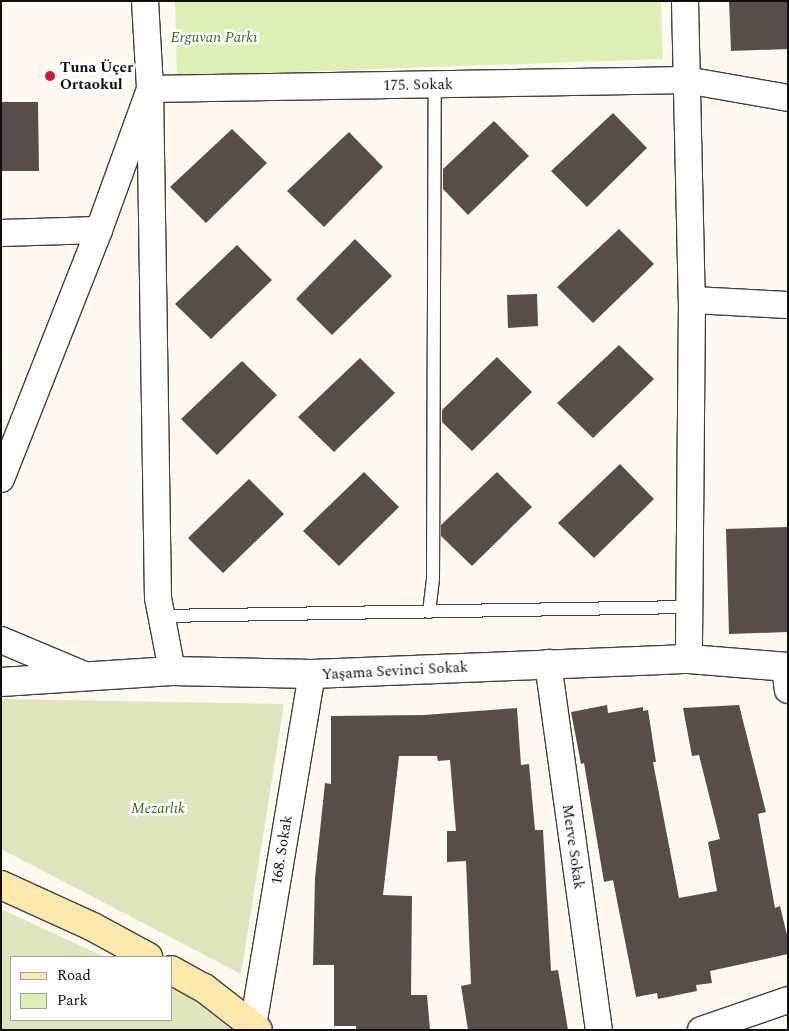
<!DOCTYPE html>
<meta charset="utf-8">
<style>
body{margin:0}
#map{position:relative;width:789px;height:1031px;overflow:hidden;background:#fff9f0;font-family:Spectral,serif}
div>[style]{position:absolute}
.green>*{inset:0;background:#dcefb4}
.cemetery>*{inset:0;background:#dee5bd}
.building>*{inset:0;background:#584d49}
.roads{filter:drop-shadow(1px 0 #414141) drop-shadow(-1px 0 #414141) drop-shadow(0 1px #414141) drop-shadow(0 -1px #414141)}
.service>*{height:12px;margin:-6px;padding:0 6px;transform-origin:6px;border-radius:6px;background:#fff}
.minor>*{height:26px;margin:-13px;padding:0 13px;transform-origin:13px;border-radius:13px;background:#fff}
.tertiary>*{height:28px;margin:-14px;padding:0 14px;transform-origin:14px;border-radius:14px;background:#fff}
.secondary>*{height:28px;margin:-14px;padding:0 14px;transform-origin:14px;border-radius:14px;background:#ffe8ab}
.dots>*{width:14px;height:14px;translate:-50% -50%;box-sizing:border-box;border:2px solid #fff;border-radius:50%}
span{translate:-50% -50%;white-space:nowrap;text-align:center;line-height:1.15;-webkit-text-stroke:5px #fff;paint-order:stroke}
.park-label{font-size:15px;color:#376e17;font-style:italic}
.poi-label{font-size:15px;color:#0e0e0e;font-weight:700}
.left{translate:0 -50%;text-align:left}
.street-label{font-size:15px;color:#0e0e0e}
.frame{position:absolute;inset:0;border:2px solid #0e0e0e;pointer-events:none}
.legend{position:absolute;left:10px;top:956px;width:162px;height:65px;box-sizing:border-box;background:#fff;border:1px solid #9f9f9f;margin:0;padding:6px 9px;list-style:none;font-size:15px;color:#0e0e0e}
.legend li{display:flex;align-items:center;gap:10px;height:25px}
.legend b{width:25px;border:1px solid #9f9f9f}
</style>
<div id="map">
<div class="green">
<i style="clip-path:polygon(175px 1px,661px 1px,663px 59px,177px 76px)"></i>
</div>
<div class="cemetery">
<i style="clip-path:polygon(1px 699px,284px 704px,241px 974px,1px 849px)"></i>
<i style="clip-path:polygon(1px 909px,105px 957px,11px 957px,11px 1020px,171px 1020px,171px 988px,188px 995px,232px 1030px,1px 1030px)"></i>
</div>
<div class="building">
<i style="clip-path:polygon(729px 1px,788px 1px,788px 49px,731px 51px)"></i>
<i style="clip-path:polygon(1px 102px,38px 102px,39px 171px,1px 171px)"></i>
<i style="clip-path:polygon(613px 113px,647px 148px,587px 207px,551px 171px)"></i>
<i style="clip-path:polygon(494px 121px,529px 156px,468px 215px,443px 189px,443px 169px)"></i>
<i style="clip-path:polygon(232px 129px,267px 163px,206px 223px,170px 187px)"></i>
<i style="clip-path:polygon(349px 132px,383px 167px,324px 227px,287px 191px)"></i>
<i style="clip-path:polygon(619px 229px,654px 264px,593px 323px,557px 287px)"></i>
<i style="clip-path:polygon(355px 239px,392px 276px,332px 335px,296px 299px)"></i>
<i style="clip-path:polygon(237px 245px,272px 280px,211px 339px,175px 304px)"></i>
<i style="clip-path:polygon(537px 294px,538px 326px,508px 328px,507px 295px)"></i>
<i style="clip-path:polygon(619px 345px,654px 379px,593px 438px,557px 403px)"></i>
<i style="clip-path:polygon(497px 357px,532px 392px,472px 451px,442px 422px,442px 410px)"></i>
<i style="clip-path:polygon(360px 358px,395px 393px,334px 452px,298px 417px)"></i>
<i style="clip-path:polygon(242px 361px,277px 395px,217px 455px,181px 419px)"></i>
<i style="clip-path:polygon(620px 464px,654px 499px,594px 558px,558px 523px)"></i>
<i style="clip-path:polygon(364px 472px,399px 507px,339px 566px,303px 531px)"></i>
<i style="clip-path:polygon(497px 472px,532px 507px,472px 566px,441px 536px,441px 525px)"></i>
<i style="clip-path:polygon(249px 479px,284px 514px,223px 573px,188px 538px)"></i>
<i style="clip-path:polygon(788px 527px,788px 632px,729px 634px,726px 529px)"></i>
<i style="clip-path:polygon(607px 705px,608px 713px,643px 707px,643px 711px,648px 710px,656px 762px,653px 762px,679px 898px,717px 891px,708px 842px,720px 839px,699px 755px,692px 756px,683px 708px,739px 705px,766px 812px,758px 814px,775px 908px,780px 906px,788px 939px,788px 954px,710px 971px,712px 983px,696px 985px,697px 991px,658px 999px,657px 993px,636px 997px,613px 880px,604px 882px,584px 763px,581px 764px,571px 712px)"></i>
<i style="clip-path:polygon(517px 708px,521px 765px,529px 764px,535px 830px,543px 830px,551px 971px,558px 970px,568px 1030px,468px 1030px,461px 986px,471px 984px,466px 861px,447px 862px,447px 831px,456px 831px,450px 760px,438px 761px,437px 756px,399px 756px,383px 895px,412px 896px,411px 995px,427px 995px,430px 1030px,356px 1030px,356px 1026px,334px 1026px,334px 965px,313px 965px,315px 878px,325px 783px,331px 784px,331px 716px,424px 715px)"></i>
</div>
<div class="roads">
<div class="service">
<i style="left:429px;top:612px;width:33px;rotate:-83deg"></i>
<i style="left:433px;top:579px;width:495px;rotate:-89.8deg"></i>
<i style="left:161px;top:616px;width:528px;rotate:-0.98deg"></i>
</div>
<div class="minor">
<i style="left:145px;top:1px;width:88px;rotate:86.7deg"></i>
<i style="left:150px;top:89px;width:509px;rotate:89.1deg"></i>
<i style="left:158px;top:598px;width:74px;rotate:79.1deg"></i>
<i style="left:685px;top:1px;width:299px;rotate:88.7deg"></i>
<i style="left:692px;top:300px;width:359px;rotate:90.5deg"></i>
<i style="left:1px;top:233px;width:98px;rotate:-1.8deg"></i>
<i style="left:692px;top:300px;width:96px;rotate:3deg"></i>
<i style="left:1px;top:479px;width:268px;rotate:-68.5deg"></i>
<i style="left:99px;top:230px;width:150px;rotate:-70.1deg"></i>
<i style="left:150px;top:89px;width:536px;rotate:-0.96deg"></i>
<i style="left:686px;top:80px;width:104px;rotate:10deg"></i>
<i style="left:1px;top:640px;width:93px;rotate:22.7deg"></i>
<i style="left:548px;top:663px;width:371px;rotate:82.1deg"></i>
<i style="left:785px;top:667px;width:23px;rotate:83deg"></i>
<i style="left:253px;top:1026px;width:357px;rotate:-80.5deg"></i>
<i style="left:701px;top:1030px;width:92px;rotate:-19deg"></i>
</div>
<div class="tertiary">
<i style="left:1px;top:682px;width:171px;rotate:-3.7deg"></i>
<i style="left:172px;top:671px;width:140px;rotate:1.2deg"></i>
<i style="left:312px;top:674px;width:377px;rotate:-2.3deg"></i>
<i style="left:689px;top:659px;width:99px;rotate:4.6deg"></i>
</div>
<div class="secondary">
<i style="left:1px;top:885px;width:101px;rotate:24.5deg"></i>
<i style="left:93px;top:927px;width:63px;rotate:28.6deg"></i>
<i style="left:171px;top:970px;width:38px;rotate:29deg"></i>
<i style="left:204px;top:988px;width:68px;rotate:37.9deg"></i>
</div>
</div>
<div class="dots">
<i style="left:50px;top:76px;background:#cf163d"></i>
</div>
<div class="park-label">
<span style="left:214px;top:38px">Erguvan Parkı</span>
<span style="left:158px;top:809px">Mezarlık</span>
</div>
<div class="poi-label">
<span class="left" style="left:60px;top:76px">Tuna Üçer<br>Ortaokul</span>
</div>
<div class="street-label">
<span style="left:418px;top:85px;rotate:-1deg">175. Sokak</span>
<span style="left:395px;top:671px;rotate:-3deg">Yaşama Sevinci Sokak</span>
<span style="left:573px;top:847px;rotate:82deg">Merve Sokak</span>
<span style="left:282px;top:850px;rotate:-81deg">168. Sokak</span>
</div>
<div class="frame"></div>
<ul class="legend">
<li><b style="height:6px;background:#ffe8ab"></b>Road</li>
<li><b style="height:14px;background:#dcefb4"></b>Park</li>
</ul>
</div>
